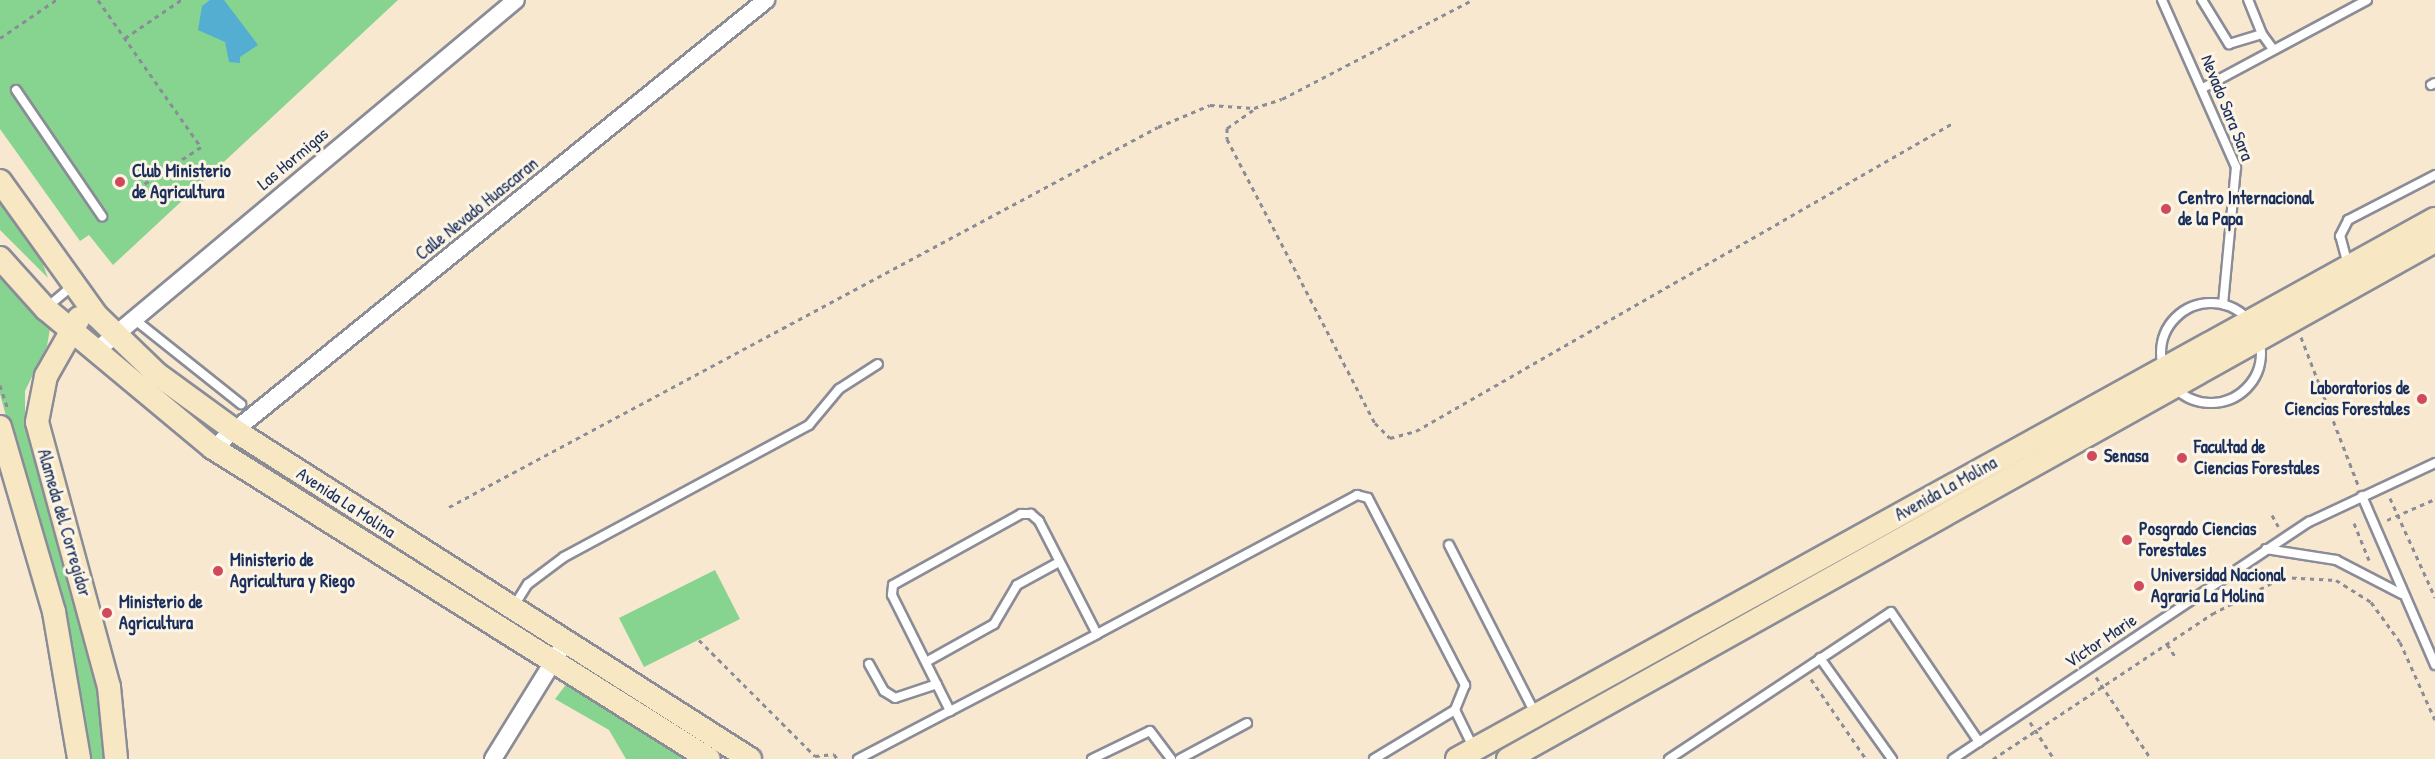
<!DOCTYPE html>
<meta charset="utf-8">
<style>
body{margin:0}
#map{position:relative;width:2435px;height:759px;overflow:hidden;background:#f8e8d0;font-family:"Patrick Hand",sans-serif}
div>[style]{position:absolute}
.green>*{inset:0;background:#87d390}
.water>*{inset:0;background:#54aed1}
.path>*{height:3px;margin-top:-1.5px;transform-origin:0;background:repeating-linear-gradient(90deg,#8a8c97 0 4.5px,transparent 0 9px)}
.roads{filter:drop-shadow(2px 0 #8a8c97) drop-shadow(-2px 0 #8a8c97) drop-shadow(0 2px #8a8c97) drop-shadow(0 -2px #8a8c97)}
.lane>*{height:8px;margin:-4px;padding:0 4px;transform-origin:4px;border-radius:4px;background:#fff}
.lane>.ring{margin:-4px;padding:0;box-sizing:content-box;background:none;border:8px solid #fff;border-radius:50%}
.street>*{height:16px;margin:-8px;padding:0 8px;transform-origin:8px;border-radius:8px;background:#fff}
.secondary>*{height:22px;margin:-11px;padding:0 11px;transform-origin:11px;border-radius:11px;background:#f8e7c3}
.dots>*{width:16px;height:16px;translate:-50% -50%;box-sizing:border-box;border:3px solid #fcf5e5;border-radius:50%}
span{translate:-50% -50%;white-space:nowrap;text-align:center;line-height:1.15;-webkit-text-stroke:6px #fcf5e5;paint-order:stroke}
.street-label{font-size:18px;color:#1b2f5e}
.poi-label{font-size:18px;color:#1b2f5e;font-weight:700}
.left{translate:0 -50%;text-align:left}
.right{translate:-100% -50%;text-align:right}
</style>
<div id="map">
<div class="green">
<i style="clip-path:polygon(0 0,398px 0,113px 265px,89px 235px,80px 241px,0 129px)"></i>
<i style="clip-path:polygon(0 199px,40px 256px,48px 278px,0 230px)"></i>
<i style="clip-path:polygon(0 278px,51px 323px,47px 346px,25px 391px,25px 420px,99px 685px,106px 759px,87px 759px,74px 664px,0 394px)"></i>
<i style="clip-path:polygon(715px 570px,740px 619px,644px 667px,619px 618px)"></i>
<i style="clip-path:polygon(568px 682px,691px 759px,626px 759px,609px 730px,555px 699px)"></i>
</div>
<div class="water">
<i style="clip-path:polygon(210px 0,224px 0,258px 45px,240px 57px,240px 63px,229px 62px,225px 42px,198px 30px,202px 6px)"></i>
</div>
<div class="path">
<i style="left:98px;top:0;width:179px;rotate:55deg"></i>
<i style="left:201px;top:147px;width:82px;rotate:146.9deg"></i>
<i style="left:0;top:38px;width:68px;rotate:-34.2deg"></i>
<i style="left:125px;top:38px;width:68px;rotate:-34.2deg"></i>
<i style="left:1253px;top:110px;width:32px;rotate:145deg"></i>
<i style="left:1227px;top:128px;width:11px;rotate:90deg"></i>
<i style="left:1227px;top:139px;width:320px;rotate:62.5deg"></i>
<i style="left:1375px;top:423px;width:21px;rotate:45deg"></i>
<i style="left:1390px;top:438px;width:27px;rotate:-15deg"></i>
<i style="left:1416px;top:431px;width:619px;rotate:-29.84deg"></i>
<i style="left:2301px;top:337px;width:159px;rotate:68.9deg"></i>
<i style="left:0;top:385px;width:25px;rotate:72deg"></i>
<i style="left:2390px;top:498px;width:109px;rotate:65.6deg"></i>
<i style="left:449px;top:507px;width:804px;rotate:-28.19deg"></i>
<i style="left:1158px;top:127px;width:56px;rotate:-22.9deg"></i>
<i style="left:1210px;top:105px;width:44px;rotate:3.9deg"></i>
<i style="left:1254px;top:108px;width:29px;rotate:-18deg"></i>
<i style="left:1282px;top:99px;width:214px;rotate:-27.5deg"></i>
<i style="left:2272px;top:515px;width:13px;rotate:61deg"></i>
<i style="left:2387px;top:520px;width:52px;rotate:-23.6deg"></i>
<i style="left:2354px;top:523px;width:40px;rotate:68deg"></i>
<i style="left:699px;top:640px;width:164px;rotate:45deg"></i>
<i style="left:815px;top:756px;width:19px;rotate:-6deg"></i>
<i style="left:834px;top:754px;width:6px;rotate:59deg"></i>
<i style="left:2167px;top:644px;width:17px;rotate:57deg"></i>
<i style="left:2096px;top:677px;width:99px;rotate:56.1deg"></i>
<i style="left:1811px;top:679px;width:97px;rotate:55.5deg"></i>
<i style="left:2030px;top:722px;width:44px;rotate:57deg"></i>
<i style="left:1993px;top:759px;width:263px;rotate:-33.5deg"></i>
<i style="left:2212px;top:614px;width:80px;rotate:-27.5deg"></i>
<i style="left:2283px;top:577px;width:53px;rotate:3.2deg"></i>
<i style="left:2336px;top:580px;width:41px;rotate:32.2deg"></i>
<i style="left:2371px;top:602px;width:49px;rotate:54.1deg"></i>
<i style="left:2400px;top:642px;width:85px;rotate:65.8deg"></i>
</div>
<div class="roads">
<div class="lane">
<i style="left:2162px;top:0;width:183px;rotate:66.1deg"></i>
<i style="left:2236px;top:167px;width:138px;rotate:95.4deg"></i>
<i style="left:2202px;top:0;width:52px;rotate:58.5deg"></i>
<i style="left:2229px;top:44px;width:34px;rotate:-17deg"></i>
<i style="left:2262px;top:34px;width:37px;rotate:-112deg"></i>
<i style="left:2262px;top:34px;width:19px;rotate:54deg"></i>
<i style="left:2431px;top:85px;width:4px;rotate:-27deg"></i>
<i style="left:2203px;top:88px;width:186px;rotate:-28.2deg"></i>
<i style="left:16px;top:90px;width:153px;rotate:55.7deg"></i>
<i style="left:2348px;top:265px;width:30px;rotate:-105deg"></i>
<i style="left:2340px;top:236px;width:18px;rotate:-63deg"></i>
<i style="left:2348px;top:220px;width:98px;rotate:-27.3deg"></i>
<i class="ring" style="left:2161px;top:303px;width:92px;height:92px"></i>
<i style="left:46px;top:308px;width:34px;rotate:-40deg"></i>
<i style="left:134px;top:319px;width:137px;rotate:38.5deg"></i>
<i style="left:2362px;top:496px;width:184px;rotate:66.6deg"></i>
<i style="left:1449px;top:545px;width:191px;rotate:62.9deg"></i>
<i style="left:2266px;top:549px;width:71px;rotate:8.9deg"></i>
<i style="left:2336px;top:560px;width:74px;rotate:27.3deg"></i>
<i style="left:514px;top:606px;width:26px;rotate:-58deg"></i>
<i style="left:528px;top:584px;width:45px;rotate:-36.9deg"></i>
<i style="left:564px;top:557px;width:278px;rotate:-28.3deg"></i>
<i style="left:809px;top:425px;width:47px;rotate:-50.2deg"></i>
<i style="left:839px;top:389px;width:46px;rotate:-32.7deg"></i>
<i style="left:1097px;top:634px;width:127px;rotate:-117.2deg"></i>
<i style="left:1039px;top:521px;width:11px;rotate:-139deg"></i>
<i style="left:1031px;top:514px;width:10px;rotate:180deg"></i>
<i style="left:1021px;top:514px;width:146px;rotate:151deg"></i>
<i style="left:893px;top:585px;width:10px;rotate:96deg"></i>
<i style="left:892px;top:595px;width:130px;rotate:63.4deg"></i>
<i style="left:950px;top:711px;width:166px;rotate:-27.6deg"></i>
<i style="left:1097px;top:634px;width:295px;rotate:-28.1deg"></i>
<i style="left:1357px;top:495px;width:11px;rotate:15deg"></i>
<i style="left:1368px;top:498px;width:211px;rotate:62.6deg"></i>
<i style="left:1465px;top:685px;width:27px;rotate:112deg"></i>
<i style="left:1820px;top:658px;width:124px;rotate:54.5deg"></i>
<i style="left:926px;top:662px;width:78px;rotate:-29.2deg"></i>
<i style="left:994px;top:624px;width:45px;rotate:-59.5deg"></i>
<i style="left:1017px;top:585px;width:48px;rotate:-28.7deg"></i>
<i style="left:869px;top:664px;width:31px;rotate:61deg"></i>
<i style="left:884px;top:691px;width:13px;rotate:32deg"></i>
<i style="left:895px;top:698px;width:44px;rotate:-18.4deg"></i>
<i style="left:858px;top:759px;width:104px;rotate:-27.6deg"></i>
<i style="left:1092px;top:759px;width:64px;rotate:-25.8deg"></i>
<i style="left:1150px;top:731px;width:35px;rotate:53deg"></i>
<i style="left:1180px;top:759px;width:76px;rotate:-28.2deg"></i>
<i style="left:1374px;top:759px;width:95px;rotate:-31.2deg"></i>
<i style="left:1455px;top:710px;width:43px;rotate:64deg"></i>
<i style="left:1669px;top:759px;width:266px;rotate:-33.5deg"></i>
<i style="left:1891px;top:612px;width:157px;rotate:55.9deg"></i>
<i style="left:1953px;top:759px;width:428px;rotate:-33.7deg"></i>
<i style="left:2309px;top:522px;width:139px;rotate:-25.1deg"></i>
</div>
<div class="street">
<i style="left:96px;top:351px;width:547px;rotate:-39.89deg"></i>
<i style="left:213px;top:448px;width:712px;rotate:-39.01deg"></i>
<i style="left:493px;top:759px;width:135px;rotate:-58.3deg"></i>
</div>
<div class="secondary">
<i style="left:0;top:181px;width:166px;rotate:54.3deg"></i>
<i style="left:97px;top:316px;width:83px;rotate:44deg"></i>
<i style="left:157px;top:374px;width:95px;rotate:36deg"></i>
<i style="left:234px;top:430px;width:612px;rotate:32.52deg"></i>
<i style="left:0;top:258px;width:69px;rotate:48deg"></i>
<i style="left:46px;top:309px;width:217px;rotate:39.8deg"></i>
<i style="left:213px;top:448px;width:585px;rotate:32.09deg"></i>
<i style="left:79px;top:318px;width:67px;rotate:119.6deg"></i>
<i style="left:46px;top:376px;width:47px;rotate:101.1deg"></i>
<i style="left:37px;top:422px;width:275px;rotate:74.8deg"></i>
<i style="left:109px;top:687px;width:72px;rotate:84.4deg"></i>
<i style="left:0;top:427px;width:193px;rotate:73.7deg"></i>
<i style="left:54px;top:612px;width:149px;rotate:80.3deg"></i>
<i style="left:1457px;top:759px;width:1117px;rotate:-28.91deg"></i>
<i style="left:1508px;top:759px;width:1062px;rotate:-29.2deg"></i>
</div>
</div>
<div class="dots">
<i style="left:120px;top:182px;background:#d1495b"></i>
<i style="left:2166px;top:209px;background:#d1495b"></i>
<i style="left:2422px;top:399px;background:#d1495b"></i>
<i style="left:2092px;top:456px;background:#d1495b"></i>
<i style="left:2182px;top:458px;background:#d1495b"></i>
<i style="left:2127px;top:540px;background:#d1495b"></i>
<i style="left:218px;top:571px;background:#d1495b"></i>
<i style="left:2139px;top:586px;background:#d1495b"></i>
<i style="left:107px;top:613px;background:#d1495b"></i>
</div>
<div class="street-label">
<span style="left:2227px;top:108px;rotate:68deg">Nevado Sara Sara</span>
<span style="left:293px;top:159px;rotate:-40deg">Las Hormigas</span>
<span style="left:477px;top:209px;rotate:-39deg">Calle Nevado Huascaran</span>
<span style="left:1946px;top:489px;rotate:-29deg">Avenida La Molina</span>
<span style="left:346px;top:503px;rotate:33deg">Avenida La Molina</span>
<span style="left:64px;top:523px;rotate:74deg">Alameda del Corregidor</span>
<span style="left:2101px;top:641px;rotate:-34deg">Víctor Marie</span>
</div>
<div class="poi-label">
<span class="left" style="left:132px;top:182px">Club Ministerio<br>de Agricultura</span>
<span class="left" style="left:2178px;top:209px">Centro Internacional<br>de la Papa</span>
<span class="right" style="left:2410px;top:399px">Laboratorios de<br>Ciencias Forestales</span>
<span class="left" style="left:2194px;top:458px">Facultad de<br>Ciencias Forestales</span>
<span class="left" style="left:2104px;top:456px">Senasa</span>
<span class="left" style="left:2139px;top:540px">Posgrado Ciencias<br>Forestales</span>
<span class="left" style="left:230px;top:571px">Ministerio de<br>Agricultura y Riego</span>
<span class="left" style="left:2151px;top:586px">Universidad Nacional<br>Agraria La Molina</span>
<span class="left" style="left:119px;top:613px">Ministerio de<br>Agricultura</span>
</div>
</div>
